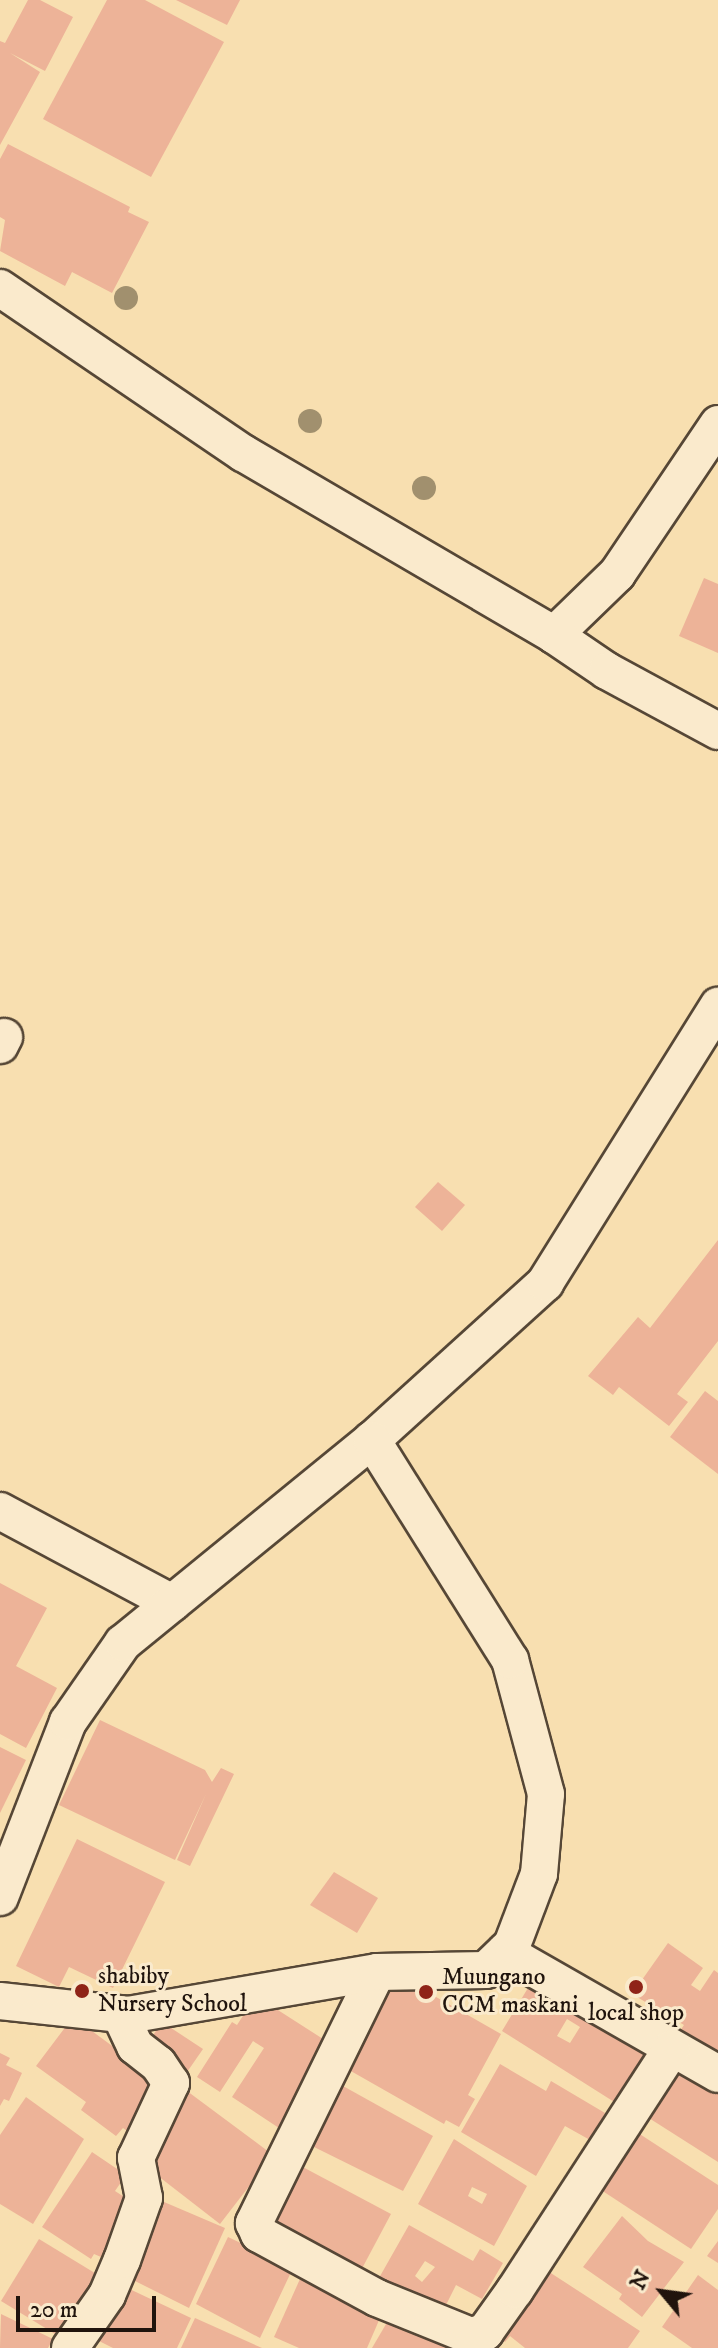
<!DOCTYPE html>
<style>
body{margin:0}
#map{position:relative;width:718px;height:2348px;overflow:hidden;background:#f8dfb0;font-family:"IM FELL DW Pica",serif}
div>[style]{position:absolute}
.building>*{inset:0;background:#edb398}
.roads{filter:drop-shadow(2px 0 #564736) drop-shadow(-2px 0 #564736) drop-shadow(0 2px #564736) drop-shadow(0 -2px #564736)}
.minor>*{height:36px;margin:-18px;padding:0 18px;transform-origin:18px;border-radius:18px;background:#faeacc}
.trees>*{width:24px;height:24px;margin:-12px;border-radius:50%;background:#a1906e}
.dots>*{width:22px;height:22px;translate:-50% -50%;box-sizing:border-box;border:4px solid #faeacc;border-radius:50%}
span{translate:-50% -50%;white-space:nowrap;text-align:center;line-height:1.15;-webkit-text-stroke:6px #faeacc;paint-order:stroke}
.poi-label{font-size:24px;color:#20140d}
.left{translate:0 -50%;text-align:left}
.north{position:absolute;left:622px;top:2252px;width:80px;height:80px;-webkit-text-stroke:6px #faeacc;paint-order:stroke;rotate:299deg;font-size:22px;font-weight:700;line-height:32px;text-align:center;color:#20140d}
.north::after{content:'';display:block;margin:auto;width:28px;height:36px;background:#20140d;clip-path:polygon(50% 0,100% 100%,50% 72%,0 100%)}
.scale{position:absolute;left:16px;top:2296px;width:140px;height:36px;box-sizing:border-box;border:4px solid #20140d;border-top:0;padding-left:10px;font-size:24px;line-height:28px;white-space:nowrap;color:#20140d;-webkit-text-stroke:6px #faeacc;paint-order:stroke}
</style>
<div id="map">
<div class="building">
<i style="clip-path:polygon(28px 0,40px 0,73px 17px,45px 71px,10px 53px,40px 72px,0 145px,0 41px,5px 43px)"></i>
<i style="clip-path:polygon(107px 0,145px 0,224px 42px,151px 177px,43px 119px)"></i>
<i style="clip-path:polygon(176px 0,240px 0,227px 25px)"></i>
<i style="clip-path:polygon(8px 144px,130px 207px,128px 212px,149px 222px,112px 293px,72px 272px,65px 286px,0 251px,5px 220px,0 217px,0 159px)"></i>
<i style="clip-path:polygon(704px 578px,718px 584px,718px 653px,679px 636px)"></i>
<i style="clip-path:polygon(438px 1182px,465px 1205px,442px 1231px,415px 1207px)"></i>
<i style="clip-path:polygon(718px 1240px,718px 1341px,677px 1394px,688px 1402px,669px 1426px,619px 1387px,613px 1395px,588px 1376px,638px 1317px,650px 1328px)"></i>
<i style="clip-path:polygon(705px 1391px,718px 1401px,718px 1474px,670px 1437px)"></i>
<i style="clip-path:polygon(0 1583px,47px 1608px,16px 1666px,57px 1688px,26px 1748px,0 1734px)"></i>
<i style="clip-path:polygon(100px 1720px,205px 1770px,212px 1782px,221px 1768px,234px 1774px,190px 1866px,177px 1860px,206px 1794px,175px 1860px,59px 1805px)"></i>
<i style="clip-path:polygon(0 1747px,26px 1760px,0 1813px)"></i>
<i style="clip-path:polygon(77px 1839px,165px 1882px,113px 1988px,69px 1967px,59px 1987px,16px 1966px)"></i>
<i style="clip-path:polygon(334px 1872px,378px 1898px,357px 1933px,310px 1905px)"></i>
<i style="clip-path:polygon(668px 1943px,703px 1968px,691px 1985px,700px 1991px,714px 1970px,718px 1973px,718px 2057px,680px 2031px,684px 2025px,632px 1994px)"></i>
<i style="clip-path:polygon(394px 1973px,501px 2034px,468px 2095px,475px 2099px,459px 2127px,446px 2120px,444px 2124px,342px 2066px)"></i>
<i style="clip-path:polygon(evenodd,531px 1983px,655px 2046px,619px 2105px,502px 2031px,531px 1983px,567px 2019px,580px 2027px,570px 2043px,557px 2036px,567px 2019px)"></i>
<i style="clip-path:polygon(256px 1996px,334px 2046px,285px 2132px,232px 2097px,264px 2048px,253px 2041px,220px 2092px,197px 2077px,232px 2022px,237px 2025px)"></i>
<i style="clip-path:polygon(73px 2017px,165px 2085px,130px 2133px,123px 2128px,116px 2136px,81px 2110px,86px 2102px,36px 2066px)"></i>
<i style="clip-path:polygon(162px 2022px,203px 2049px,185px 2075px,145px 2047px)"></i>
<i style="clip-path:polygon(0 2053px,10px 2058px,6px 2065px,22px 2073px,9px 2101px,4px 2099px,0 2106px)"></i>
<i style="clip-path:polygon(676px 2060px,718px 2087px,718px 2162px,641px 2113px)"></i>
<i style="clip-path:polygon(500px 2064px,546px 2091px,551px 2081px,605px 2113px,590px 2140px,565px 2126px,536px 2176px,461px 2132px)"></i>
<i style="clip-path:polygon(343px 2086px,433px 2136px,403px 2191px,310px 2145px)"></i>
<i style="clip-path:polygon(187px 2091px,273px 2155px,220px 2224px,140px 2162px)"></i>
<i style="clip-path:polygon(26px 2097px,84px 2139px,33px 2224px,0 2204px,0 2135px)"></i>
<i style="clip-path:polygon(632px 2129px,718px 2185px,718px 2209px,691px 2249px,595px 2186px)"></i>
<i style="clip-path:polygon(evenodd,454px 2139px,527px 2186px,494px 2246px,418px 2204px,454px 2139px,472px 2187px,487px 2194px,482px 2204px,468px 2196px,472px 2187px)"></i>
<i style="clip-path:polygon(92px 2152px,126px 2175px,115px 2191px,135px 2204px,101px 2257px,94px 2254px,91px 2259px,42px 2227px)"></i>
<i style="clip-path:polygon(299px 2165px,391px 2214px,358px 2276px,266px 2227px)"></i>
<i style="clip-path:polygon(157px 2199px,225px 2228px,189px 2308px,119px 2273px)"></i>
<i style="clip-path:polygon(622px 2216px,648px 2241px,684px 2262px,642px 2317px,619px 2299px,622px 2294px,583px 2267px)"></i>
<i style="clip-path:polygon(evenodd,409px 2225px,473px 2261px,480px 2249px,503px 2263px,482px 2299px,456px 2285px,438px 2321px,375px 2285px,409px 2225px,425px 2261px,435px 2267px,422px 2282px,415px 2276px,425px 2261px)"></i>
<i style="clip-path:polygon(228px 2237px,293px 2268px,260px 2338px,196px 2304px)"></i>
<i style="clip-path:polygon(39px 2239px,103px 2278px,65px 2340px,1px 2301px)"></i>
<i style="clip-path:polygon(718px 2241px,718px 2263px,707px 2256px)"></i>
<i style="clip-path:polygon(540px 2266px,640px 2331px,628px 2348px,525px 2348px,510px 2336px,505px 2342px,493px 2333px)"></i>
<i style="clip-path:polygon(698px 2275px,718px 2290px,718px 2348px,692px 2348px,662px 2327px)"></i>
<i style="clip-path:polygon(300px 2279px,380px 2318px,367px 2348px,299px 2348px,274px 2337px)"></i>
<i style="clip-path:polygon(121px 2285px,191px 2318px,177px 2348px,113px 2348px,95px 2339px)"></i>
<i style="clip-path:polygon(396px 2307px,467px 2348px,372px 2348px)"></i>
<i style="clip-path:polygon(1px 2314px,53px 2339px,48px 2348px,0 2348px)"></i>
<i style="clip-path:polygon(195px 2318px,262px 2348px,181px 2348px)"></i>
</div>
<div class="roads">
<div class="minor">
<i style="left:0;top:288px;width:294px;rotate:34.2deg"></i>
<i style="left:243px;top:453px;width:360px;rotate:30.3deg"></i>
<i style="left:554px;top:635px;width:88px;rotate:-44.1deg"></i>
<i style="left:617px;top:574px;width:181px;rotate:-56deg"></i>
<i style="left:554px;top:635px;width:64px;rotate:34.2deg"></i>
<i style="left:607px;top:671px;width:126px;rotate:28.4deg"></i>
<i style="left:0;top:1045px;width:9px;rotate:-63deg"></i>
<i style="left:0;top:1511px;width:195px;rotate:28.1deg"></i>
<i style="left:0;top:1897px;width:188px;rotate:-68.8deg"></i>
<i style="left:68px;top:1722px;width:96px;rotate:-55.2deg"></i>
<i style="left:123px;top:1643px;width:321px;rotate:-39.2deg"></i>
<i style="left:372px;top:1440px;width:234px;rotate:-42.2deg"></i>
<i style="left:545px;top:1283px;width:327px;rotate:-58deg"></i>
<i style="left:505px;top:1952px;width:245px;rotate:29.8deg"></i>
<i style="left:377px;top:1972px;width:280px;rotate:116.1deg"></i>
<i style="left:254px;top:2223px;width:12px;rotate:66deg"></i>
<i style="left:259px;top:2234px;width:134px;rotate:28.5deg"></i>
<i style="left:377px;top:2298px;width:101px;rotate:22deg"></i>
<i style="left:471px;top:2336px;width:15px;rotate:-16deg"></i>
<i style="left:485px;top:2332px;width:52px;rotate:-54.5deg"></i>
<i style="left:515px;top:2290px;width:288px;rotate:-57deg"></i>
<i style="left:0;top:2001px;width:129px;rotate:6.2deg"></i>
<i style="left:128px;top:2015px;width:253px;rotate:-9.8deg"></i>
<i style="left:377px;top:1972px;width:109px;rotate:-1.1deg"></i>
<i style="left:486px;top:1970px;width:36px;rotate:-44deg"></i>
<i style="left:512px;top:1945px;width:76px;rotate:-69.2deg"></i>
<i style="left:539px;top:1874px;width:80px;rotate:-85deg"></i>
<i style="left:546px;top:1794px;width:139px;rotate:-105deg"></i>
<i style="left:510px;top:1660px;width:260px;rotate:-122.1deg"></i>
<i style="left:70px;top:2348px;width:65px;rotate:-55.1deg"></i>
<i style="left:107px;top:2295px;width:38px;rotate:-67deg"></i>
<i style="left:122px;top:2260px;width:66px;rotate:-70.5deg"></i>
<i style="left:144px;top:2198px;width:41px;rotate:-101.3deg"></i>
<i style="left:136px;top:2158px;width:83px;rotate:-65deg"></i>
<i style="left:171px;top:2083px;width:23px;rotate:-124deg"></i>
<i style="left:158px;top:2064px;width:29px;rotate:-142deg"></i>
<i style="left:135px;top:2046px;width:35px;rotate:-115deg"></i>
</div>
</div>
<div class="trees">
<i style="left:126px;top:298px"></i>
<i style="left:310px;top:421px"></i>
<i style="left:424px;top:488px"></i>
</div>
<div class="dots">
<i style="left:636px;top:1987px;background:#8f2418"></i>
<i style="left:82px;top:1991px;background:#8f2418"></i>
<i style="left:426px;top:1992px;background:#8f2418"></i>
</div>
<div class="poi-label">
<span class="left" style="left:98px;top:1991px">shabiby<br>Nursery School</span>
<span class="left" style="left:442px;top:1992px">Muungano<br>CCM maskani</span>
<span style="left:636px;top:2014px">local shop</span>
</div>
<div class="north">N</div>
<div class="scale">20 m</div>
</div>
